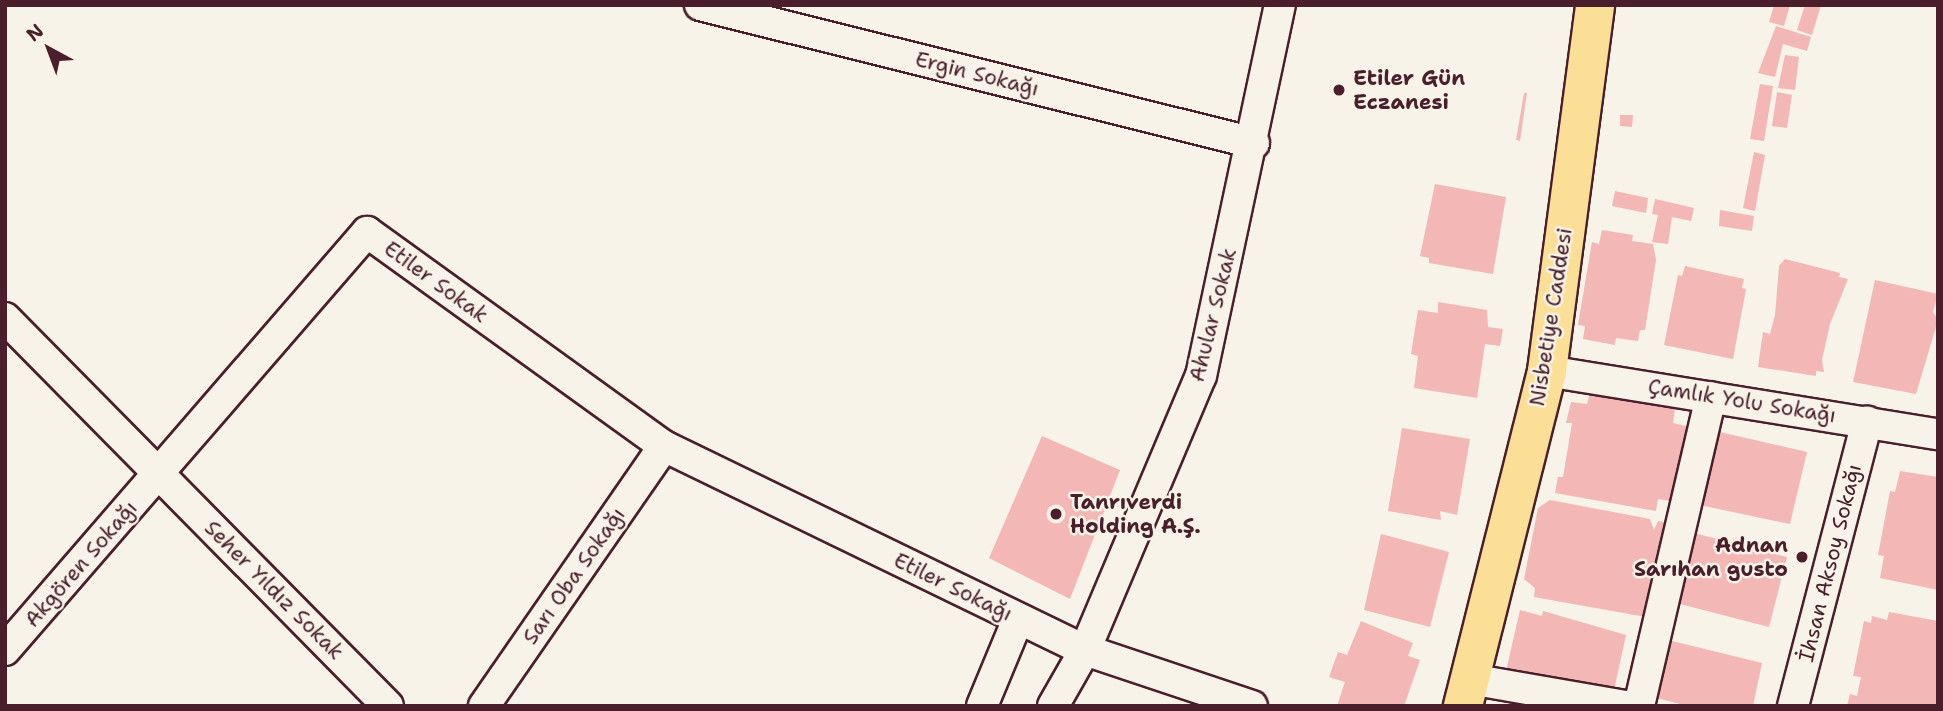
<!DOCTYPE html>
<meta charset="utf-8">
<style>
body{margin:0}
#map{position:relative;width:1943px;height:711px;overflow:hidden;background:#f7f3e8;font-family:"Shantell Sans",sans-serif}
div>[style]{position:absolute}
.building>*{inset:0;background:#f3b7b5}
.roads{filter:drop-shadow(2px 0 #4a1f2b) drop-shadow(-2px 0 #4a1f2b) drop-shadow(0 2px #4a1f2b) drop-shadow(0 -2px #4a1f2b)}
.street>*{height:30px;margin:-15px;padding:0 15px;transform-origin:15px;border-radius:15px;background:#f7f3e8}
.primary>*{height:38px;margin:-19px;padding:0 19px;transform-origin:19px;border-radius:19px;background:#fbdf96}
.dots>*{width:19px;height:19px;translate:-50% -50%;box-sizing:border-box;border:4px solid #f7f3e8;border-radius:50%}
span{translate:-50% -50%;white-space:nowrap;text-align:center;line-height:1.15;-webkit-text-stroke:5px #f7f3e8;paint-order:stroke}
.street-label{font-size:21px;color:#4a1f2b}
.poi-label{font-size:21px;color:#4a1f2b;font-weight:700}
.left{translate:0 -50%;text-align:left}
.right{translate:-100% -50%;text-align:right}
.frame{position:absolute;inset:0;border:7px solid #4a1f2b;pointer-events:none}
.north{position:absolute;left:14px;top:14px;width:70px;height:70px;-webkit-text-stroke:5px #f7f3e8;paint-order:stroke;rotate:319deg;font-size:19px;font-weight:700;line-height:28px;text-align:center;color:#4a1f2b}
.north::after{content:'';display:block;margin:auto;width:24px;height:32px;background:#4a1f2b;clip-path:polygon(50% 0,100% 100%,50% 72%,0 100%)}
</style>
<div id="map">
<div class="building">
<i style="clip-path:polygon(1774px 5px,1790px 5px,1784px 26px,1769px 22px)"></i>
<i style="clip-path:polygon(1805px 5px,1821px 5px,1812px 35px,1797px 30px)"></i>
<i style="clip-path:polygon(1776px 26px,1811px 37px,1807px 51px,1783px 44px,1775px 77px,1758px 73px)"></i>
<i style="clip-path:polygon(1785px 55px,1799px 57px,1795px 90px,1778px 88px)"></i>
<i style="clip-path:polygon(1760px 84px,1773px 86px,1764px 141px,1750px 139px)"></i>
<i style="clip-path:polygon(1777px 92px,1792px 95px,1787px 128px,1772px 126px)"></i>
<i style="clip-path:polygon(1524px 93px,1527px 93px,1520px 141px,1516px 140px)"></i>
<i style="clip-path:polygon(1620px 115px,1633px 115px,1632px 127px,1620px 126px)"></i>
<i style="clip-path:polygon(1754px 152px,1765px 155px,1755px 211px,1743px 208px)"></i>
<i style="clip-path:polygon(1435px 184px,1506px 197px,1493px 274px,1429px 263px,1429px 258px,1420px 256px)"></i>
<i style="clip-path:polygon(1615px 191px,1648px 198px,1646px 213px,1612px 206px)"></i>
<i style="clip-path:polygon(1655px 199px,1694px 208px,1691px 221px,1672px 217px,1668px 244px,1652px 242px,1658px 215px,1652px 214px)"></i>
<i style="clip-path:polygon(1720px 210px,1754px 216px,1752px 231px,1719px 226px)"></i>
<i style="clip-path:polygon(1602px 230px,1633px 235px,1632px 241px,1653px 244px,1656px 260px,1645px 330px,1640px 330px,1638px 341px,1616px 338px,1615px 345px,1583px 339px,1585px 326px,1578px 325px,1592px 242px,1599px 244px)"></i>
<i style="clip-path:polygon(1785px 259px,1840px 273px,1839px 277px,1848px 279px,1830px 324px,1822px 360px,1824px 372px,1816px 371px,1816px 376px,1758px 367px,1763px 332px,1770px 334px,1775px 315px,1779px 266px)"></i>
<i style="clip-path:polygon(1685px 266px,1744px 279px,1742px 288px,1746px 289px,1733px 359px,1664px 345px,1678px 275px,1682px 276px)"></i>
<i style="clip-path:polygon(1875px 280px,1938px 294px,1933px 312px,1938px 320px,1916px 394px,1853px 382px)"></i>
<i style="clip-path:polygon(1438px 302px,1487px 310px,1488px 327px,1503px 329px,1500px 346px,1485px 344px,1477px 398px,1414px 388px,1418px 356px,1411px 354px,1418px 310px,1438px 313px)"></i>
<i style="clip-path:polygon(1592px 384px,1676px 401px,1673px 423px,1694px 428px,1676px 502px,1658px 499px,1656px 511px,1555px 493px,1558px 477px,1563px 477px,1572px 423px,1566px 423px,1571px 402px,1587px 404px)"></i>
<i style="clip-path:polygon(1402px 428px,1470px 439px,1457px 515px,1440px 511px,1441px 520px,1388px 511px)"></i>
<i style="clip-path:polygon(1711px 430px,1807px 452px,1790px 524px,1695px 504px)"></i>
<i style="clip-path:polygon(1042px 436px,1120px 470px,1070px 599px,989px 558px)"></i>
<i style="clip-path:polygon(1900px 471px,1938px 477px,1938px 590px,1880px 578px,1884px 556px,1878px 555px,1890px 491px,1895px 492px)"></i>
<i style="clip-path:polygon(1550px 500px,1650px 519px,1654px 530px,1658px 521px,1668px 523px,1646px 617px,1534px 597px,1535px 588px,1524px 579px,1538px 508px)"></i>
<i style="clip-path:polygon(1694px 533px,1787px 557px,1769px 627px,1676px 603px)"></i>
<i style="clip-path:polygon(1381px 534px,1449px 552px,1430px 627px,1364px 610px)"></i>
<i style="clip-path:polygon(1520px 610px,1542px 616px,1543px 611px,1626px 635px,1613px 695px,1506px 671px)"></i>
<i style="clip-path:polygon(1889px 612px,1938px 621px,1938px 706px,1847px 706px,1850px 694px,1857px 696px,1861px 677px,1853px 676px,1864px 621px,1871px 623px,1872px 616px,1887px 620px)"></i>
<i style="clip-path:polygon(1361px 621px,1413px 643px,1408px 656px,1420px 660px,1404px 706px,1337px 706px,1345px 682px,1329px 677px,1338px 652px,1347px 655px)"></i>
<i style="clip-path:polygon(1668px 640px,1762px 663px,1753px 706px,1688px 706px,1645px 695px)"></i>
</div>
<div class="roads">
<div class="street">
<i style="left:700px;top:5px;width:571px;rotate:13.99deg"></i>
<i style="left:5px;top:318px;width:545px;rotate:45.37deg"></i>
<i style="left:1547px;top:371px;width:396px;rotate:9.2deg"></i>
<i style="left:5px;top:650px;width:553px;rotate:-49.11deg"></i>
<i style="left:367px;top:232px;width:366px;rotate:35.8deg"></i>
<i style="left:664px;top:446px;width:468px;rotate:25.9deg"></i>
<i style="left:1085px;top:650px;width:176px;rotate:18.5deg"></i>
<i style="left:1470px;top:679px;width:156px;rotate:9.9deg"></i>
<i style="left:484px;top:706px;width:316px;rotate:-55.3deg"></i>
<i style="left:982px;top:706px;width:94px;rotate:-67.5deg"></i>
<i style="left:1053px;top:706px;width:64px;rotate:-60.3deg"></i>
<i style="left:1085px;top:650px;width:298px;rotate:-67.1deg"></i>
<i style="left:1201px;top:376px;width:379px;rotate:-78deg"></i>
<i style="left:1639px;top:706px;width:317px;rotate:-76.9deg"></i>
<i style="left:1793px;top:706px;width:294px;rotate:-75.4deg"></i>
</div>
<div class="primary">
<i style="left:1463px;top:706px;width:345px;rotate:-75.9deg"></i>
<i style="left:1547px;top:371px;width:369px;rotate:-82.5deg"></i>
</div>
</div>
<div class="dots">
<i style="left:1339px;top:90px;background:#4a1f2b"></i>
<i style="left:1056px;top:514px;background:#4a1f2b"></i>
<i style="left:1802px;top:557px;background:#4a1f2b"></i>
</div>
<div class="street-label">
<span style="left:977px;top:74px;rotate:14deg">Ergin Sokağı</span>
<span style="left:436px;top:282px;rotate:36deg">Etiler Sokak</span>
<span style="left:1213px;top:315px;rotate:-76deg">Ahular Sokak</span>
<span style="left:1551px;top:317px;rotate:-81deg">Nisbetiye Caddesi</span>
<span style="left:1742px;top:401px;rotate:9deg">Çamlık Yolu Sokağı</span>
<span style="left:1830px;top:563px;rotate:-76deg">İhsan Aksoy Sokağı</span>
<span style="left:81px;top:564px;rotate:-49deg">Akgören Sokağı</span>
<span style="left:574px;top:576px;rotate:-55deg">Sarı Oba Sokağı</span>
<span style="left:953px;top:587px;rotate:26deg">Etiler Sokağı</span>
<span style="left:274px;top:590px;rotate:45deg">Seher Yıldız Sokak</span>
</div>
<div class="poi-label">
<span class="left" style="left:1353px;top:90px">Etiler Gün<br>Eczanesi</span>
<span class="left" style="left:1070px;top:514px">Tanrıverdi<br>Holding A.Ş.</span>
<span class="right" style="left:1788px;top:557px">Adnan<br>Sarıhan gusto</span>
</div>
<div class="frame"></div>
<div class="north">N</div>
</div>
